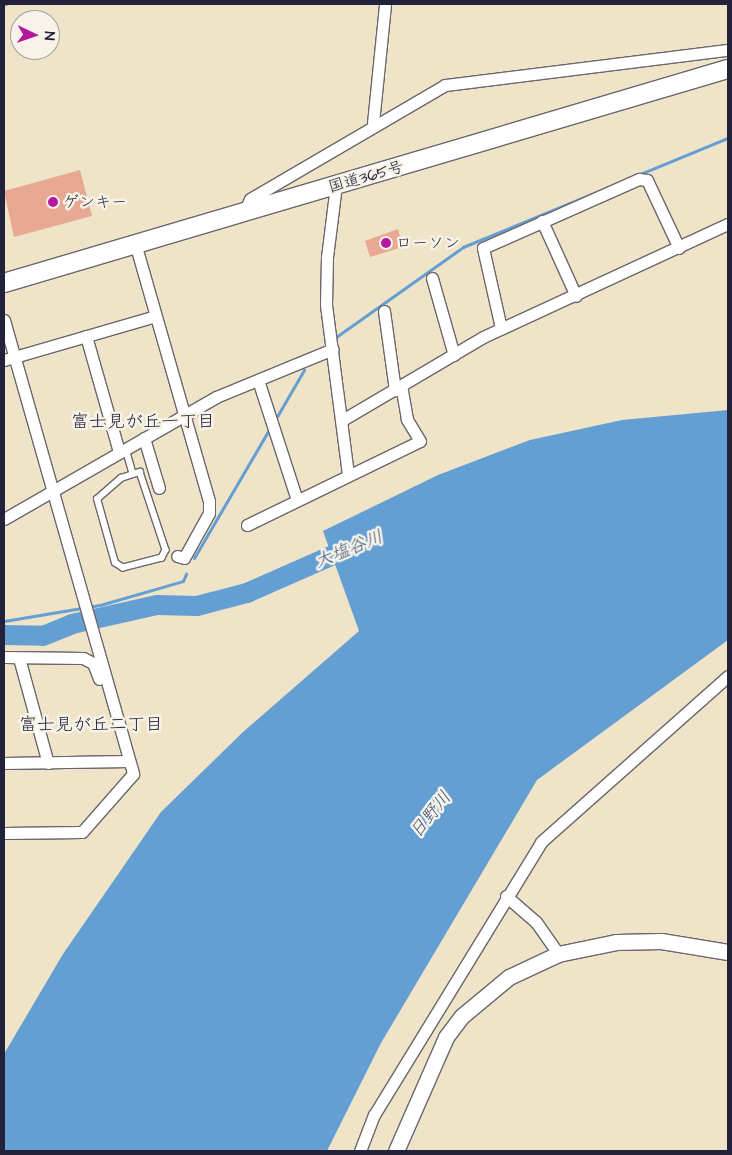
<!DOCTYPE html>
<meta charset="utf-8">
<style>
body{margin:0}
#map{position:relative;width:732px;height:1155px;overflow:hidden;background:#efe4c8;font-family:"Architects Daughter","Klee One",sans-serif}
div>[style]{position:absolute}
.water>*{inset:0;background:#649fd4}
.stream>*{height:3px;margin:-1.5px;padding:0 1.5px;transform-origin:1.5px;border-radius:1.5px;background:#649fd4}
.river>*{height:20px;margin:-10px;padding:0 10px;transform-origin:10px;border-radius:10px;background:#649fd4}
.building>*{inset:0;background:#e9a892}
.roads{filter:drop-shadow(1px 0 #6a666c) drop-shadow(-1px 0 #6a666c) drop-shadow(0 1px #6a666c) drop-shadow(0 -1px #6a666c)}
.service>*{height:5.5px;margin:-2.75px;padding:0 2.75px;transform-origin:2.75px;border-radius:2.75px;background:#fff}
.minor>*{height:11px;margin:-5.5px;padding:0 5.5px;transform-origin:5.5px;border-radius:5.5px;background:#fff}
.secondary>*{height:15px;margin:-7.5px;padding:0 7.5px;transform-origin:7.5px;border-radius:7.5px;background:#fff}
.trunk>*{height:18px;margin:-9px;padding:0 9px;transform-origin:9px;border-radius:9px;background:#fff}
.dots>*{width:14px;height:14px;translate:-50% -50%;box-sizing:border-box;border:2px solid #f7f3e8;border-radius:50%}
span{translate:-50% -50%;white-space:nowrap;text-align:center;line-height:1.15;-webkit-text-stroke:5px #f7f3e8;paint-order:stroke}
.street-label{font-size:16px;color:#22223b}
.poi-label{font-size:16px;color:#22223b}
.left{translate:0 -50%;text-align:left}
.neighbourhood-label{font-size:18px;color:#22223b}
.water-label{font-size:18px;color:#3c5478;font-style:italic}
.frame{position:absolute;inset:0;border:5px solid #22223b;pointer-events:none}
.north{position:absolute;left:10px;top:10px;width:50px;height:50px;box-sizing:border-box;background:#f7f3e8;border:1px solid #a29fa3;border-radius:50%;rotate:93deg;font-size:14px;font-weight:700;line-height:20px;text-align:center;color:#22223b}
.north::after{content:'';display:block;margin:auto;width:18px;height:22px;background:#b5179e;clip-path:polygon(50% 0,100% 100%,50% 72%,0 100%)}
</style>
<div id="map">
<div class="water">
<i style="clip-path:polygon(728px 410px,728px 640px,537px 780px,381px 1043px,327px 1151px,4px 1151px,4px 1054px,63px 954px,161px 812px,243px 732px,359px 631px,323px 531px,438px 475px,530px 440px,622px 420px)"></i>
</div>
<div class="stream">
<i style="left:4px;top:4px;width:2px"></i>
<i style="left:336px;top:337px;width:156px;rotate:-35.3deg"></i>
<i style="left:463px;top:247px;width:287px;rotate:-22.4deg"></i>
<i style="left:275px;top:420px;width:58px;rotate:-59.9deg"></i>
<i style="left:194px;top:558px;width:151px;rotate:-59.7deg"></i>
<i style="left:4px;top:621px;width:97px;rotate:-9.5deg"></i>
<i style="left:100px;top:605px;width:86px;rotate:-16.1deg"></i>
<i style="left:183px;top:581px;width:8px;rotate:-67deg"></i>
</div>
<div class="river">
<i style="left:4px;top:635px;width:39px;rotate:1deg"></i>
<i style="left:43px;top:636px;width:31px;rotate:-22deg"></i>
<i style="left:72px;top:624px;width:87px;rotate:-12.6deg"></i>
<i style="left:157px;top:605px;width:40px;rotate:1.4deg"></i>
<i style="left:197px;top:606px;width:52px;rotate:-14.6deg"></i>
<i style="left:247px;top:593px;width:119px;rotate:-23.8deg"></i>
</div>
<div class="building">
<i style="clip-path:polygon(80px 170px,92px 216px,14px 237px,4px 191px)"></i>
<i style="clip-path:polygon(398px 229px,403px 247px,370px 257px,365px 241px)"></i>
</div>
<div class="roads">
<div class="service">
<i style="left:126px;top:449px;width:25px;rotate:74deg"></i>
<i style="left:140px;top:472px;width:82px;rotate:71.6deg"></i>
<i style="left:166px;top:550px;width:9px;rotate:117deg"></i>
<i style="left:162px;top:558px;width:40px;rotate:165.6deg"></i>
<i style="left:123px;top:568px;width:9px;rotate:-148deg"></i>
<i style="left:115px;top:563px;width:66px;rotate:-105.7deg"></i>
<i style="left:97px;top:499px;width:32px;rotate:-41deg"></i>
<i style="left:121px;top:478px;width:20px;rotate:-18deg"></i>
</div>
<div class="minor">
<i style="left:373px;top:123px;width:120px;rotate:-84.2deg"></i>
<i style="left:336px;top:185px;width:73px;rotate:97.1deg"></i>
<i style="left:327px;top:257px;width:48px;rotate:91.2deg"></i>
<i style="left:326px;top:305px;width:171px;rotate:82.6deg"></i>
<i style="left:244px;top:212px;width:14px;rotate:-65deg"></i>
<i style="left:250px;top:199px;width:226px;rotate:-30.3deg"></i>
<i style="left:445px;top:85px;width:285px;rotate:-7.1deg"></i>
<i style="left:542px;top:221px;width:82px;rotate:65.6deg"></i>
<i style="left:135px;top:243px;width:268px;rotate:74deg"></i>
<i style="left:209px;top:501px;width:12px;rotate:90deg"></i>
<i style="left:209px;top:513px;width:51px;rotate:119.1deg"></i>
<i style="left:184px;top:558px;width:7px;rotate:-164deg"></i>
<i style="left:432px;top:278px;width:80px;rotate:74.1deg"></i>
<i style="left:384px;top:311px;width:80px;rotate:82.1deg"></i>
<i style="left:4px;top:320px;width:472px;rotate:74.1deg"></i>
<i style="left:133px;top:774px;width:77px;rotate:131.3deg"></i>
<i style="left:82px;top:832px;width:78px;rotate:179.3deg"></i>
<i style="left:501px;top:328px;width:82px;rotate:-102.7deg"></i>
<i style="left:483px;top:248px;width:171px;rotate:-23.9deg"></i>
<i style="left:639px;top:179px;width:8px;rotate:7deg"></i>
<i style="left:647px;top:180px;width:75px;rotate:64.8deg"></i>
<i style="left:86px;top:336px;width:121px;rotate:74.1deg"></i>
<i style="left:4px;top:360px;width:157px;rotate:-16.2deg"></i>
<i style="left:258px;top:380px;width:126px;rotate:72deg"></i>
<i style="left:344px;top:419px;width:161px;rotate:-30.5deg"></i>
<i style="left:483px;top:337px;width:270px;rotate:-24.8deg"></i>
<i style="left:144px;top:438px;width:52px;rotate:73.3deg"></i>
<i style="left:4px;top:519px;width:245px;rotate:-29.9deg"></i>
<i style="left:216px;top:397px;width:126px;rotate:-22.3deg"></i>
<i style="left:247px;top:525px;width:192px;rotate:-25.9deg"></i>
<i style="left:420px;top:441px;width:26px;rotate:-121deg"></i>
<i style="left:407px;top:419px;width:34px;rotate:-100deg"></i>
<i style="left:4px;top:657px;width:79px;rotate:0.7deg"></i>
<i style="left:83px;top:658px;width:11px;rotate:27deg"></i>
<i style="left:93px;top:663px;width:17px;rotate:69deg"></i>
<i style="left:19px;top:658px;width:109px;rotate:74.6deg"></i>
<i style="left:4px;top:763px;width:125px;rotate:-0.9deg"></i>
<i style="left:506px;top:896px;width:40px;rotate:41deg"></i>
<i style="left:536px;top:922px;width:39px;rotate:55deg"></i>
<i style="left:360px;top:1151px;width:39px;rotate:-69deg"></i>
<i style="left:374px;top:1115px;width:320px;rotate:-58.5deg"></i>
<i style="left:541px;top:842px;width:250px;rotate:-41.6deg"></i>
</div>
<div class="secondary">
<i style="left:396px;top:1151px;width:124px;rotate:-66.3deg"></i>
<i style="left:446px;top:1037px;width:26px;rotate:-53deg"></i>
<i style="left:462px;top:1016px;width:61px;rotate:-39.7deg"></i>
<i style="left:509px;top:977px;width:54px;rotate:-25.1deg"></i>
<i style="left:558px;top:954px;width:59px;rotate:-11.7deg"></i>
<i style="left:616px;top:942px;width:45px;rotate:-1.3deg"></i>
<i style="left:661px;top:941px;width:68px;rotate:9.3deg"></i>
</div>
<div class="trunk">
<i style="left:4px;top:283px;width:755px;rotate:-16.47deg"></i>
</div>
</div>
<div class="dots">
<i style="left:53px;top:202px;background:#b5179e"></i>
<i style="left:386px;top:243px;background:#b5179e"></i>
</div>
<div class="street-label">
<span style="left:366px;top:177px;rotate:-16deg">国道365号</span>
</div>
<div class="poi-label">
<span class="left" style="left:63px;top:202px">ゲンキー</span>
<span class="left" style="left:396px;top:243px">ローソン</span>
</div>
<div class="neighbourhood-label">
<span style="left:143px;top:422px">富士見が丘一丁目</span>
<span style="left:91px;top:725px">富士見が丘二丁目</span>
</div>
<div class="water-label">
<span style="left:349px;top:550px;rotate:-22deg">大塩谷川</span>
<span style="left:431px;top:815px;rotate:-51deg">日野川</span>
</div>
<div class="frame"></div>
<div class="north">N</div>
</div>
